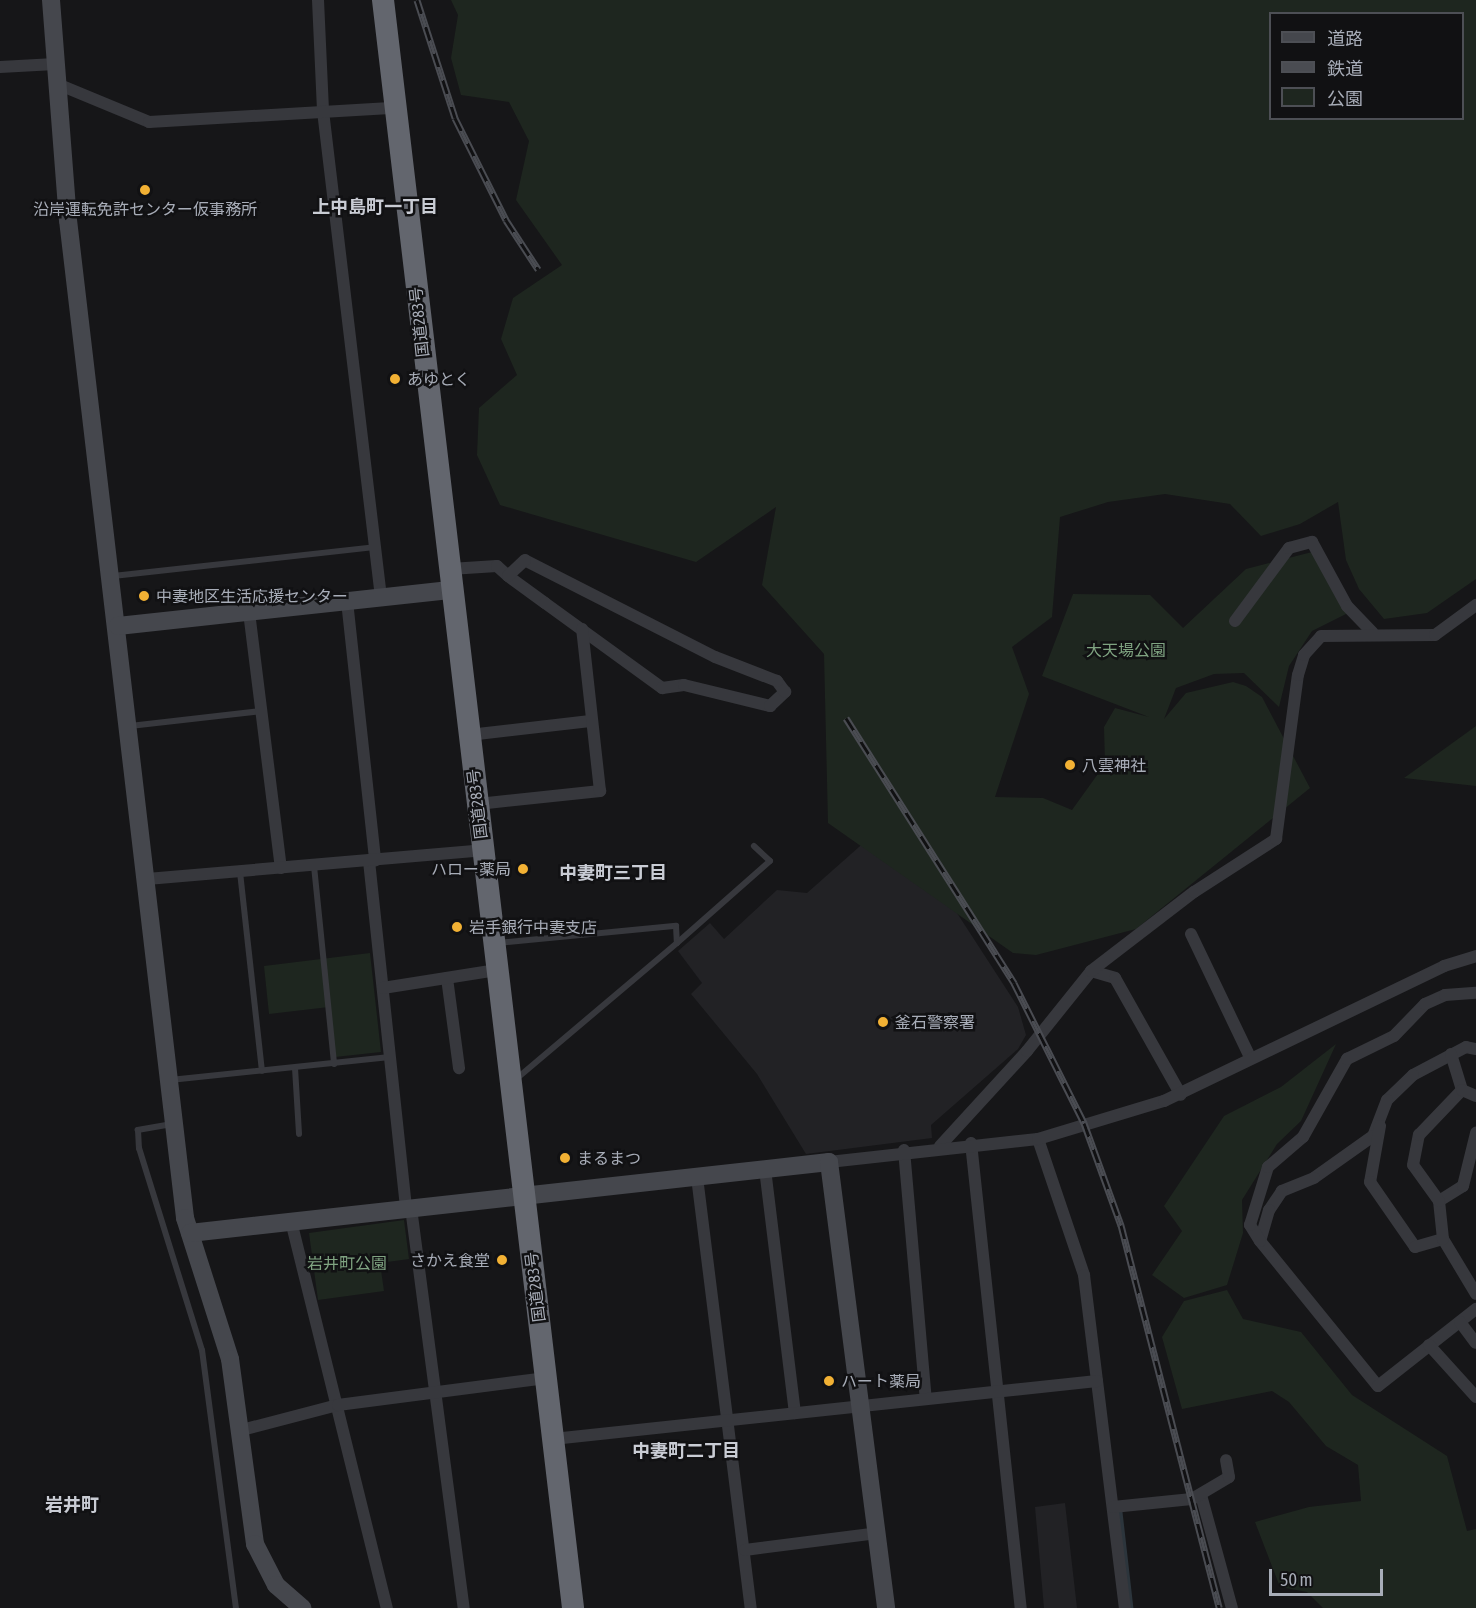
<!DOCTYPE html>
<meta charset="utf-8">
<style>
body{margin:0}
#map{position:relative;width:1476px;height:1608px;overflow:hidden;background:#161618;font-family:"Asap Condensed","Noto Sans JP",sans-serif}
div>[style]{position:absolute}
.built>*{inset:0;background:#222225}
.green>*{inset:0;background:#1e261f}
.stream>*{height:4.5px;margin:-2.25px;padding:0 2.25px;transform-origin:2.25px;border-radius:2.25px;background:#2c353c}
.lane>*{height:6px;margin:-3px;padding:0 3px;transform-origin:3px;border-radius:3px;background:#37383d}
.street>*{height:12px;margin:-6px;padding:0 6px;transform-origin:6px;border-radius:6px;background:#37383d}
.secondary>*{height:18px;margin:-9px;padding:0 9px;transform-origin:9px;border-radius:9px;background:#45474d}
.highway>*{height:22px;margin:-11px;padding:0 11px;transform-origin:11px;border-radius:11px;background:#63666e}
.rail>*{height:7px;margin-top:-3.5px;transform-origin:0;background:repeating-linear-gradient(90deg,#111113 0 14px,#4a4c52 0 28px);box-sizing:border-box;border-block:2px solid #4a4c52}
.dots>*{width:16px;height:16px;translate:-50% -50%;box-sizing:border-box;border:3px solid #111113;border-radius:50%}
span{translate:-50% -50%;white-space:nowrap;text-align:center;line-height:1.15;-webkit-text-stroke:5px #111113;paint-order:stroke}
.poi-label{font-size:16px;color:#a8adb8}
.left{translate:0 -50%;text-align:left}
.right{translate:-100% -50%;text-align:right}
.street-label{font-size:16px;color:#a8adb8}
.park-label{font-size:16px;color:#7fa381}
.neighbourhood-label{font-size:18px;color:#c9ccd4;font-weight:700}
.legend{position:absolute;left:1269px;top:12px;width:195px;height:108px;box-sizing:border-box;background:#111113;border:2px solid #4d4f55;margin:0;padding:8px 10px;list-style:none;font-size:18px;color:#a8adb8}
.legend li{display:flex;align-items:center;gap:12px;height:30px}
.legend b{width:30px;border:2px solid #4d4f55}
.scale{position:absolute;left:1269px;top:1569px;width:114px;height:27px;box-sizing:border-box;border:3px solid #a8adb8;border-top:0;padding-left:8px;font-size:18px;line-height:21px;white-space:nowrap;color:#a8adb8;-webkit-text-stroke:4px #111113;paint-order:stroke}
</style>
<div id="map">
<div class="built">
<i style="clip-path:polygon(894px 816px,1018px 1007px,1026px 1035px,1018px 1049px,931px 1125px,932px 1138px,806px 1154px,757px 1074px,691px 994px,702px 983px,678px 951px,710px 923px,724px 939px,777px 890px,807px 893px)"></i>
<i style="clip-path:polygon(1065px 1503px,1077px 1608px,1044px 1608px,1035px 1507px)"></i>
</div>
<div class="green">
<i style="clip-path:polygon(evenodd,451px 0,1476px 0,1476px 579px,1427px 613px,1384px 619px,1359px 589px,1346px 560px,1338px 502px,1300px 524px,1261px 536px,1230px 504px,1165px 494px,1108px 502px,1060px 517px,1052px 617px,1012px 647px,1029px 694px,995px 797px,1043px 798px,1072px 810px,1105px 764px,1104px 727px,1115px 708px,1149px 717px,1042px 676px,1073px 594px,1150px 595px,1183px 628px,1246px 569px,1316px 551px,1352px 611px,1312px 631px,1289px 666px,1279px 707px,1244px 673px,1214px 674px,1176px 688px,1164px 719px,1186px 693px,1233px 682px,1246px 686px,1262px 697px,1310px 788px,1136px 929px,1036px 955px,1013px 953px,828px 823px,824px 654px,762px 585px,776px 507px,696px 562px,500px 505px,477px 455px,479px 408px,517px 375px,501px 339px,513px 298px,562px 265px,516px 200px,529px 141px,509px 102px,461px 95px,451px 58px,458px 15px,451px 0,1270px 14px,1462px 14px,1462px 118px,1270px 118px,1270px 14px)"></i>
<i style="clip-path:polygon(1476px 726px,1476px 786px,1404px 778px)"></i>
<i style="clip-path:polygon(370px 953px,381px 1052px,335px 1057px,329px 1007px,269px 1014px,264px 966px)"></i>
<i style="clip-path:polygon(1336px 1044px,1301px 1121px,1277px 1144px,1242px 1200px,1243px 1233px,1227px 1285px,1184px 1298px,1152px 1275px,1182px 1231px,1164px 1206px,1224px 1116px,1281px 1087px)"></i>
<i style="clip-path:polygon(404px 1220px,409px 1259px,380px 1263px,384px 1291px,318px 1300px,309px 1233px)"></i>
<i style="clip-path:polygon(1227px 1290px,1243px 1319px,1301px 1332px,1352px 1395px,1447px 1456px,1467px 1531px,1476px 1529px,1476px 1608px,1323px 1608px,1307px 1592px,1280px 1587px,1255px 1522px,1309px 1507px,1361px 1501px,1358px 1465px,1326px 1446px,1289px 1402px,1272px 1391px,1182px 1409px,1162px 1337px,1184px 1301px)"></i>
</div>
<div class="stream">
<i style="left:1120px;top:1512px;width:97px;rotate:83.5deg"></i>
</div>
<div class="lane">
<i style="left:113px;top:576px;width:263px;rotate:-6.3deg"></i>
<i style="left:130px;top:726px;width:132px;rotate:-6.5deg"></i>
<i style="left:314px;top:866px;width:199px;rotate:84.2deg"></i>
<i style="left:240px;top:872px;width:200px;rotate:83.7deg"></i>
<i style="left:498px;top:943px;width:179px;rotate:-5.5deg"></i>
<i style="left:676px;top:926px;width:17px;rotate:87deg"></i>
<i style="left:677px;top:943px;width:211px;rotate:139.8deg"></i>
<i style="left:677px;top:943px;width:124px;rotate:-41.4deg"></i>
<i style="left:770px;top:861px;width:22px;rotate:-137deg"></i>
<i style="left:295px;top:1068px;width:66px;rotate:86.5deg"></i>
<i style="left:170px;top:1080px;width:221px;rotate:-6deg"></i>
<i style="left:172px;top:1124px;width:35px;rotate:170deg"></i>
<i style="left:138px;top:1130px;width:18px;rotate:87deg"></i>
<i style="left:139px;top:1148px;width:212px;rotate:72.7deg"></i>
<i style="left:202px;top:1350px;width:260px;rotate:82.5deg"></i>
</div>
<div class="street">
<i style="left:318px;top:0;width:111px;rotate:87.4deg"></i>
<i style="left:323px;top:111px;width:490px;rotate:83.2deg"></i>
<i style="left:0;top:67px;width:55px;rotate:-3.1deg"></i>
<i style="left:55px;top:83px;width:102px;rotate:22.5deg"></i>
<i style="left:149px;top:122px;width:246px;rotate:-3.3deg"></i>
<i style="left:450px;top:569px;width:47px;rotate:-3.7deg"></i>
<i style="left:497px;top:566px;width:15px;rotate:42deg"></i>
<i style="left:508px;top:576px;width:46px;rotate:36.1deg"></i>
<i style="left:545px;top:603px;width:145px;rotate:36deg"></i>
<i style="left:662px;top:688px;width:22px;rotate:-8deg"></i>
<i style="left:684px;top:685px;width:89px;rotate:13.7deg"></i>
<i style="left:770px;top:706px;width:21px;rotate:-43deg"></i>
<i style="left:785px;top:692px;width:14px;rotate:-126deg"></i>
<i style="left:777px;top:681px;width:66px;rotate:-158.8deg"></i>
<i style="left:715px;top:657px;width:213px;rotate:-153deg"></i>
<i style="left:525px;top:560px;width:23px;rotate:137deg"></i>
<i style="left:347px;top:601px;width:261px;rotate:83.8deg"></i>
<i style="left:249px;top:612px;width:258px;rotate:82.9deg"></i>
<i style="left:1235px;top:621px;width:91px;rotate:-53.5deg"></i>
<i style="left:1289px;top:548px;width:24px;rotate:-15deg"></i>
<i style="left:1312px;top:542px;width:73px;rotate:61.3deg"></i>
<i style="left:1347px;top:606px;width:37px;rotate:46deg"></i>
<i style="left:469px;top:735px;width:122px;rotate:-6.6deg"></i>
<i style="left:478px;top:804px;width:123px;rotate:-6.1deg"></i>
<i style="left:600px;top:791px;width:163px;rotate:-96.3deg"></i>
<i style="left:369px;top:861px;width:350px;rotate:83.9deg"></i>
<i style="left:147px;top:879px;width:337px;rotate:-4.9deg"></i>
<i style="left:1191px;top:934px;width:136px;rotate:64.4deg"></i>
<i style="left:1091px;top:971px;width:25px;rotate:16deg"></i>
<i style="left:1115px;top:978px;width:134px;rotate:60.6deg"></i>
<i style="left:447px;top:978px;width:91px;rotate:82.4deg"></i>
<i style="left:383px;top:988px;width:115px;rotate:-9deg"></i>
<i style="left:1476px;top:1049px;width:10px;rotate:-169deg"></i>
<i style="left:1466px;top:1047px;width:60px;rotate:152.2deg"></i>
<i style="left:1413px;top:1075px;width:36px;rotate:136deg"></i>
<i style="left:1387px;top:1100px;width:39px;rotate:111deg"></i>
<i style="left:1373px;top:1136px;width:72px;rotate:144.6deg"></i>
<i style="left:1314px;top:1178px;width:35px;rotate:158deg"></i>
<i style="left:1282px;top:1191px;width:23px;rotate:124deg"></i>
<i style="left:1269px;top:1210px;width:32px;rotate:106deg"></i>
<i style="left:1260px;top:1241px;width:187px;rotate:50.9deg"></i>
<i style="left:1378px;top:1386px;width:125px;rotate:-38.2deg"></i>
<i style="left:1451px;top:1054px;width:38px;rotate:73deg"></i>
<i style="left:1380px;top:1126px;width:57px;rotate:100.1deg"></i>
<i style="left:1370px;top:1182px;width:79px;rotate:55.3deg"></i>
<i style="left:1415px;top:1247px;width:29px;rotate:-16deg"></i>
<i style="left:1443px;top:1239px;width:64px;rotate:59deg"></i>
<i style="left:1038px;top:1139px;width:144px;rotate:71.3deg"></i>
<i style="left:1084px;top:1275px;width:336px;rotate:83deg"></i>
<i style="left:971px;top:1143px;width:468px;rotate:83.9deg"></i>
<i style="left:940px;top:1146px;width:129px;rotate:-47.5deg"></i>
<i style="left:1027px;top:1051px;width:102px;rotate:-51.3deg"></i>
<i style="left:1091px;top:971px;width:130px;rotate:-37.5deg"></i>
<i style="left:1194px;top:892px;width:98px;rotate:-32.9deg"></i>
<i style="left:1276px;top:839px;width:165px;rotate:-82.4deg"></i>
<i style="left:1298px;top:675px;width:21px;rotate:-73deg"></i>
<i style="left:1304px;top:655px;width:25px;rotate:-48deg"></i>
<i style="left:1321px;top:636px;width:114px;rotate:-0.5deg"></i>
<i style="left:1435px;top:635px;width:51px;rotate:-36.2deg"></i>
<i style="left:904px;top:1150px;width:250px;rotate:85deg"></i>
<i style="left:829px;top:1162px;width:210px;rotate:-6.3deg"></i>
<i style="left:1038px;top:1139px;width:132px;rotate:-16.8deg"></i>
<i style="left:1164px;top:1101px;width:311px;rotate:-25.7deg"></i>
<i style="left:1444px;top:966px;width:34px;rotate:-17deg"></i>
<i style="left:765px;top:1169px;width:246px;rotate:83deg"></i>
<i style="left:697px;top:1177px;width:434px;rotate:82.9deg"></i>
<i style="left:1439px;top:1201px;width:28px;rotate:-32deg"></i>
<i style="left:1463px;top:1186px;width:55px;rotate:-76.2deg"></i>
<i style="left:411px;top:1208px;width:403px;rotate:82.5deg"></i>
<i style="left:291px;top:1221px;width:399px;rotate:76.1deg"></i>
<i style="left:1443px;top:1239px;width:38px;rotate:-96deg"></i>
<i style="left:1439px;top:1201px;width:44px;rotate:-125.8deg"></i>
<i style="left:1413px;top:1165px;width:31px;rotate:-79deg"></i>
<i style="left:1419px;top:1135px;width:62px;rotate:-46.3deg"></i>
<i style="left:1462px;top:1090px;width:15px;rotate:23deg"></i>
<i style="left:1260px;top:1241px;width:19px;rotate:-122deg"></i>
<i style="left:1250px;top:1225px;width:61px;rotate:-72.8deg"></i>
<i style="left:1268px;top:1167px;width:46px;rotate:-40.6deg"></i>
<i style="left:1303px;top:1137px;width:90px;rotate:-60.6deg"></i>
<i style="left:1347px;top:1059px;width:52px;rotate:-26.1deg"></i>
<i style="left:1394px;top:1036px;width:45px;rotate:-45.9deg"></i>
<i style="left:1425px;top:1004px;width:22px;rotate:-24deg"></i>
<i style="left:1445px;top:995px;width:31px;rotate:-4deg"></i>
<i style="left:1460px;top:1322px;width:26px;rotate:53deg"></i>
<i style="left:1429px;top:1345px;width:70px;rotate:47.9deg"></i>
<i style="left:238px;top:1431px;width:103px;rotate:-14.6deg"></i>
<i style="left:338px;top:1405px;width:210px;rotate:-7.4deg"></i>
<i style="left:553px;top:1439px;width:547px;rotate:-6.09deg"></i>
<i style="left:1201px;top:1495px;width:117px;rotate:74.7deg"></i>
<i style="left:1113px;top:1507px;width:79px;rotate:-5.8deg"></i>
<i style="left:1192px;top:1499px;width:43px;rotate:-30.7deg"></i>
<i style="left:1229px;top:1477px;width:17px;rotate:-100deg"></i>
<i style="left:745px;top:1550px;width:133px;rotate:-7.3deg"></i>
</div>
<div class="secondary">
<i style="left:51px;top:0;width:221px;rotate:85.6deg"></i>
<i style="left:68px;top:220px;width:1005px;rotate:83.31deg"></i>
<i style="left:185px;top:1218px;width:148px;rotate:72.3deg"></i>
<i style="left:230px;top:1359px;width:187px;rotate:82.3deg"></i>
<i style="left:255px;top:1544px;width:46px;rotate:62.9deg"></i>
<i style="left:276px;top:1585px;width:35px;rotate:41deg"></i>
<i style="left:118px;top:626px;width:336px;rotate:-6.2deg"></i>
<i style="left:190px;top:1233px;width:643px;rotate:-6.34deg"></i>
<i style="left:829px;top:1162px;width:450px;rotate:82.7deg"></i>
</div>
<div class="highway">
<i style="left:383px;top:0;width:1619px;rotate:83.26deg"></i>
</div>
<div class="rail">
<i style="left:417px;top:0;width:124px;rotate:72.1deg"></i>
<i style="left:455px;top:118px;width:114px;rotate:63.4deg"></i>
<i style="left:506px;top:220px;width:59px;rotate:56.9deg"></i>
<i style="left:846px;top:718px;width:314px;rotate:57.6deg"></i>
<i style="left:1014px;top:983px;width:157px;rotate:63.4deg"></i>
<i style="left:1084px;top:1123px;width:109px;rotate:70.1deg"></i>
<i style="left:1121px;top:1225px;width:395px;rotate:75.6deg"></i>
</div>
<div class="dots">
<i style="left:145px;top:190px;background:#f2b134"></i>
<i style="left:395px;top:379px;background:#f2b134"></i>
<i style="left:144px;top:596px;background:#f2b134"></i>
<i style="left:1070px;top:765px;background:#f2b134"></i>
<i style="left:523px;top:869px;background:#f2b134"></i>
<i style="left:457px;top:927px;background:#f2b134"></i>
<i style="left:883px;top:1022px;background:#f2b134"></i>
<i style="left:565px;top:1158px;background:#f2b134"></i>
<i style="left:502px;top:1260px;background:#f2b134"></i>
<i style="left:829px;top:1381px;background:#f2b134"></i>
</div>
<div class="poi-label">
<span style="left:145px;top:209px">沿岸運転免許センター仮事務所</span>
<span class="left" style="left:407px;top:379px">あゆとく</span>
<span class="left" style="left:156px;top:596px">中妻地区生活応援センター</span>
<span class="left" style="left:1082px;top:765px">八雲神社</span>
<span class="right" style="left:511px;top:869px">ハロー薬局</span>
<span class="left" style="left:469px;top:927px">岩手銀行中妻支店</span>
<span class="left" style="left:895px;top:1022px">釜石警察署</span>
<span class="left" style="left:577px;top:1158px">まるまつ</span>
<span class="right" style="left:490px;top:1260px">さかえ食堂</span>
<span class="left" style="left:841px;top:1381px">ハート薬局</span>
</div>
<div class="street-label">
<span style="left:419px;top:322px;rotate:-96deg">国道283号</span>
<span style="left:477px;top:804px;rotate:-97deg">国道283号</span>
<span style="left:535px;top:1287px;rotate:-97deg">国道283号</span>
</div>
<div class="park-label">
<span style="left:1126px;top:650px">大天場公園</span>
<span style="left:347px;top:1263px">岩井町公園</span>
</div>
<div class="neighbourhood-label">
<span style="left:375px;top:207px">上中島町一丁目</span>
<span style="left:613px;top:873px">中妻町三丁目</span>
<span style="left:686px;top:1451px">中妻町二丁目</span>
<span style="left:72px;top:1505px">岩井町</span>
</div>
<ul class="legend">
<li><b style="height:8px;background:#45474d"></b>道路</li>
<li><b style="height:8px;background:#4a4c52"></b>鉄道</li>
<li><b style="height:16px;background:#1e261f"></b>公園</li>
</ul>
<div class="scale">50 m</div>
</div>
